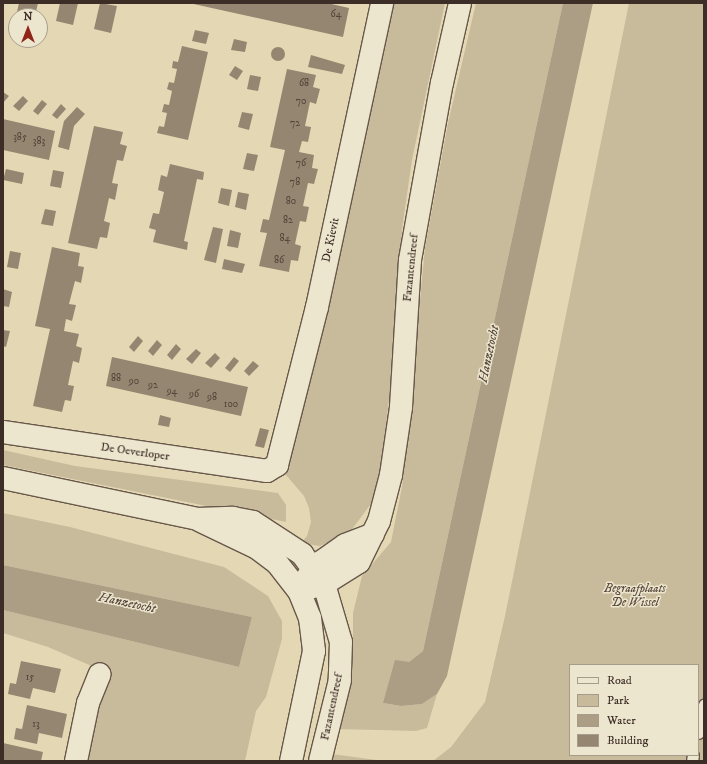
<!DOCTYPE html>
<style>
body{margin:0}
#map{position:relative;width:707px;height:764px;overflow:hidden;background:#e4d8b4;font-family:"IM FELL DW Pica",serif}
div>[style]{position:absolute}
.green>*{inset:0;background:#c8bb9c}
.water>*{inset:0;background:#ab9e84}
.building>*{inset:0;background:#948670}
.round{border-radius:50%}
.roads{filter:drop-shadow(1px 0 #67584a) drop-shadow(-1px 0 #67584a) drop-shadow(0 1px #67584a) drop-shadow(0 -1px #67584a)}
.service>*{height:11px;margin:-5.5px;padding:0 5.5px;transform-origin:5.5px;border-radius:5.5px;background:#ede6ce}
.minor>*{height:22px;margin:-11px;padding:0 11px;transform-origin:11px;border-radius:11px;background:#ede6ce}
.tertiary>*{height:22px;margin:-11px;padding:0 11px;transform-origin:11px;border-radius:11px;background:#ede6ce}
.secondary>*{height:22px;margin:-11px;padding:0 11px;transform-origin:11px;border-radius:11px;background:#ede6ce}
span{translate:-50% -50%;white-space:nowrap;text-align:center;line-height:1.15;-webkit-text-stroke:3px #ede6ce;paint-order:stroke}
.number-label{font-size:10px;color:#534339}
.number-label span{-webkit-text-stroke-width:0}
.street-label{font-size:12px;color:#3d2d27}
.park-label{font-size:12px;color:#59493e;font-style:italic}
.water-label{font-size:13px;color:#58493e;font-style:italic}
.frame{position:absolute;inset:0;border:4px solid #3d2d27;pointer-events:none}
.legend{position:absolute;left:569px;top:664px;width:130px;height:92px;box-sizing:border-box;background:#ede6ce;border:1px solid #a79c8b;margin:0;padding:5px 7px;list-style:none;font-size:12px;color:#3d2d27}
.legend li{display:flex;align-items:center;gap:8px;height:20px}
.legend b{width:20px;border:1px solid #a79c8b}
.north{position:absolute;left:8px;top:8px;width:40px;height:40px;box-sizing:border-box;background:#ede6ce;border:1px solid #a79c8b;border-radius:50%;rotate:0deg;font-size:11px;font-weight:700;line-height:16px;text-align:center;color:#3d2d27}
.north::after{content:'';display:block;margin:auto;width:14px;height:18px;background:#8f2418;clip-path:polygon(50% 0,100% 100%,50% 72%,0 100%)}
</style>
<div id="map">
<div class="green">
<i style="clip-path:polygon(392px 3px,445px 3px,412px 160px,402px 229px,397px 330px,382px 460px,373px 501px,350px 532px,320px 546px,301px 543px,307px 536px,311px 522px,309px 508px,304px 496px,286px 475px,325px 320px)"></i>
<i style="clip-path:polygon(476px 3px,563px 3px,423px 651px,409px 662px,383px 703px,401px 706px,422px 704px,437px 694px,427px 728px,416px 731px,337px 729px,353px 655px,353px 613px,362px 576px,391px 542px,402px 487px,425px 248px,448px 123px)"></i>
<i style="clip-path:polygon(evenodd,629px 3px,704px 3px,704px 761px,433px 761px,451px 747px,485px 702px,505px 616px,629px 3px,570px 665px,698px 665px,698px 755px,570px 755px,570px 665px)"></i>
<i style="clip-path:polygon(3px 450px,75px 466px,278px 493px,286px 505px,286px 522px,3px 465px)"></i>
<i style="clip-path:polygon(3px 513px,70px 527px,224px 567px,268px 596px,282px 621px,282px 639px,266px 697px,256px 711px,245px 761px,84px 761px,103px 671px,48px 647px,3px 633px,3px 610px,239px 667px,252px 617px,3px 565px)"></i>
<i style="clip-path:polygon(332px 754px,384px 761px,330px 761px)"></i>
</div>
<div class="water">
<i style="clip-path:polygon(563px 3px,593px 3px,447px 676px,437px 694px,422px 704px,401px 706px,383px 703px,395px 660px,409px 662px,423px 651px)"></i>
<i style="clip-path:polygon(3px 565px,252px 617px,239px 667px,3px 610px)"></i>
</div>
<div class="building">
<i style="clip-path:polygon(19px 3px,38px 3px,35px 16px,17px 12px)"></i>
<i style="clip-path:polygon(60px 3px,78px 3px,73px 25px,56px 21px)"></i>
<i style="clip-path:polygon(100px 3px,117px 6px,111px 33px,94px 29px)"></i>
<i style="clip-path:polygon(189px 3px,327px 3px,349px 8px,343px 37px)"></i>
<i style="clip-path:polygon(195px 30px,209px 33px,206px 44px,192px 41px)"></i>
<i style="clip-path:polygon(234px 39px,247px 42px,245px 52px,231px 50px)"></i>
<i style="clip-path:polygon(182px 46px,208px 52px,188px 140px,157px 133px,159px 126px,164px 127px,167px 113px,162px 112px,164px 104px,169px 105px,172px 91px,167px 89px,169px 82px,174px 83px,177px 69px,172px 68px,173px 61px,178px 62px)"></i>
<i class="round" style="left:271px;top:47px;width:14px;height:14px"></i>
<i style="clip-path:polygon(311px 55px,345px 65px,342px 74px,308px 67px)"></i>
<i style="clip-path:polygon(235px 66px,243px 71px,237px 80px,229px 75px)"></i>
<i style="clip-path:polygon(287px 69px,316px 75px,313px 87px,320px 89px,316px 104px,310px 102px,305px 126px,311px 127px,308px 142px,302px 141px,299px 152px,314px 155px,312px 168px,318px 169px,314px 184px,308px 183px,303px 206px,309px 207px,306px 222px,300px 221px,295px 244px,301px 246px,298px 261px,291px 260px,289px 272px,259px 266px,267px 233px,260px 232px,263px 219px,269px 220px,285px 150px,270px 147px)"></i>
<i style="clip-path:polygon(250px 75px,261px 77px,258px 91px,247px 89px)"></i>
<i style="clip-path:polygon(3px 92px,9px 96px,3px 103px)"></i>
<i style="clip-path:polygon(23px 96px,28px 101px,19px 111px,13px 106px)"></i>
<i style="clip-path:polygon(42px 100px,47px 104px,38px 115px,33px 111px)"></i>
<i style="clip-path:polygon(61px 104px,66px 109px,57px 119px,52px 115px)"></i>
<i style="clip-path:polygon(77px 107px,85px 114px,74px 126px,69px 150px,58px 147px,64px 121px)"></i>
<i style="clip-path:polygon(242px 112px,253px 114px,249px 130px,238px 127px)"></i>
<i style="clip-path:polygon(3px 119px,55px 131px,49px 160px,3px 150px)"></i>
<i style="clip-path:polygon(94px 126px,123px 132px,120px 144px,127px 146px,123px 161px,117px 160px,112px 183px,118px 184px,115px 200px,109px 198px,104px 221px,110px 223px,107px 238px,100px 237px,97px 249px,68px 243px)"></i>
<i style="clip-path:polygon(247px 153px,258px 155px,254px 171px,243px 169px)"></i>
<i style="clip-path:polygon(170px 164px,204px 172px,203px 180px,197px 179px,184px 241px,188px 242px,187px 250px,153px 242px,156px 230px,149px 228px,153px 213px,159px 214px,164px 192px,158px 190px,161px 175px,167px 177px)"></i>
<i style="clip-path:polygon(6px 169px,24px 173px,22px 184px,3px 180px)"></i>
<i style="clip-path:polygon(53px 170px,64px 172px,61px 188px,50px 186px)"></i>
<i style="clip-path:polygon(221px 188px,232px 190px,229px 206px,218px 203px)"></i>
<i style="clip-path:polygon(238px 192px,249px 194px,246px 210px,235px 207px)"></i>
<i style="clip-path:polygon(45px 209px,56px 211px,53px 226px,41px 224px)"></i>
<i style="clip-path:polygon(213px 227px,223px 229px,216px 263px,204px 260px)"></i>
<i style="clip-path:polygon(230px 230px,241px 233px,238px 248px,227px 246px)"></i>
<i style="clip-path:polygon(52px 247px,80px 253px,78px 266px,84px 267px,81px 283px,75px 281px,69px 304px,76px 305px,72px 321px,66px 319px,64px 331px,79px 334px,76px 346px,82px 348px,79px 363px,73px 361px,68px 385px,74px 386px,71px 401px,65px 400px,62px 412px,33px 406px,50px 329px,35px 326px)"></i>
<i style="clip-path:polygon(10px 251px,21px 253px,18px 269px,7px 267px)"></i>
<i style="clip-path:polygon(224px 259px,245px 264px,242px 273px,222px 269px)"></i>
<i style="clip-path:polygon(3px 289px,12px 292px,9px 307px,3px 306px)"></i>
<i style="clip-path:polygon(3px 330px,10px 331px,6px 347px,3px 346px)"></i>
<i style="clip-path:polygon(138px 336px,143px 341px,134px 352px,129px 347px)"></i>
<i style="clip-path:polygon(157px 340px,162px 345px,153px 356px,148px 351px)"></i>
<i style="clip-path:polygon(176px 344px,181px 349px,172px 360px,167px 355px)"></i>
<i style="clip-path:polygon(196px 349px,201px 353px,192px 364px,186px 359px)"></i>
<i style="clip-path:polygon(215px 353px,220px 358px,211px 368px,205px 363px)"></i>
<i style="clip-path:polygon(112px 357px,248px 387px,241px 416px,106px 386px)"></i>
<i style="clip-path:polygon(234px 357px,239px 361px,230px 372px,225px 368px)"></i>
<i style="clip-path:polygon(253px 361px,259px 366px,249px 376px,244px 371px)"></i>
<i style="clip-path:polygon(160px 415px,171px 418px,169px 427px,158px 425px)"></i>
<i style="clip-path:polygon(260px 428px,269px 430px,264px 448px,255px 446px)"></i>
<i style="clip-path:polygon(21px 661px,61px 669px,55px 693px,33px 688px,30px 699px,8px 694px,10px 683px,16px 684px)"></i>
<i style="clip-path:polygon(27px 705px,67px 714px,62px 738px,39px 733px,37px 744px,14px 739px,16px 728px,22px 729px)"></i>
<i style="clip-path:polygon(3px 743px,43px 752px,41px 761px,3px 761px)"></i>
</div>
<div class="roads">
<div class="service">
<i style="left:698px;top:733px;width:29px;rotate:-78deg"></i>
<i style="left:692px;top:761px;width:6px;rotate:-81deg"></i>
</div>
<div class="minor">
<i style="left:3px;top:432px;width:267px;rotate:8.4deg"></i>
<i style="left:267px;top:471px;width:12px;rotate:-31deg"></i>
<i style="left:277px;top:465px;width:163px;rotate:-75.8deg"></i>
<i style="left:317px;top:307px;width:311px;rotate:-77.9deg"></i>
<i style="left:76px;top:761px;width:59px;rotate:-78.3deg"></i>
<i style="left:88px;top:703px;width:31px;rotate:-68deg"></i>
</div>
<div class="tertiary">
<i style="left:303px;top:584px;width:20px;rotate:-57deg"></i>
<i style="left:314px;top:567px;width:9px;rotate:-36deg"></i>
<i style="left:321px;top:562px;width:29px;rotate:-35deg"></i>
<i style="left:345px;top:545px;width:30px;rotate:-21deg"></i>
<i style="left:299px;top:591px;width:26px;rotate:-16deg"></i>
<i style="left:324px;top:584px;width:41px;rotate:-32.2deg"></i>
<i style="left:359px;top:562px;width:46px;rotate:-64deg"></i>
<i style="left:379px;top:521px;width:48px;rotate:-75.4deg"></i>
<i style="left:391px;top:475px;width:69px;rotate:-81.6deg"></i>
<i style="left:401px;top:407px;width:147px;rotate:-86.5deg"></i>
<i style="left:410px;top:260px;width:180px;rotate:-79.8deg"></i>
<i style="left:442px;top:83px;width:82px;rotate:-77.3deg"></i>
</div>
<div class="secondary">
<i style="left:3px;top:478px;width:198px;rotate:11.9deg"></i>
<i style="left:197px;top:519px;width:36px;rotate:-2deg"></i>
<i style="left:233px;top:518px;width:20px;rotate:11deg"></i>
<i style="left:253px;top:522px;width:59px;rotate:33.1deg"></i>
<i style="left:302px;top:554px;width:37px;rotate:54deg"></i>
<i style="left:324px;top:584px;width:60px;rotate:73.7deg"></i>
<i style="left:341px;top:642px;width:38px;rotate:92deg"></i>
<i style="left:340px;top:680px;width:83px;rotate:103.9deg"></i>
<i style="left:201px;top:521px;width:62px;rotate:25.7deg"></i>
<i style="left:257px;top:548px;width:25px;rotate:37deg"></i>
<i style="left:277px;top:563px;width:36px;rotate:52deg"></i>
<i style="left:299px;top:591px;width:29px;rotate:68deg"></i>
<i style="left:310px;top:618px;width:33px;rotate:83deg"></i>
<i style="left:314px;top:651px;width:112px;rotate:101.8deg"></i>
</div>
</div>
<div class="number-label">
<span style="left:336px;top:15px">64</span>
<span style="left:304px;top:84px">68</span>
<span style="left:301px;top:102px">70</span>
<span style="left:295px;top:124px">72</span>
<span style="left:20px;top:138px">385</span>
<span style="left:39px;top:142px">383</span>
<span style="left:301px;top:164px">76</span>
<span style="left:295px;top:183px">78</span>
<span style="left:291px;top:202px">80</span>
<span style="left:288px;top:221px">82</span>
<span style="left:285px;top:239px">84</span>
<span style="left:279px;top:261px">86</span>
<span style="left:116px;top:379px">88</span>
<span style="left:134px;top:382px">90</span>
<span style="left:153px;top:386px">92</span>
<span style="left:172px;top:392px">94</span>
<span style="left:194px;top:395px">96</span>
<span style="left:212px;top:398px">98</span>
<span style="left:231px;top:405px">100</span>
<span style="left:30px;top:678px">15</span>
<span style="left:36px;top:725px">13</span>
</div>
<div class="street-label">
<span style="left:331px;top:240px;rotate:-78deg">De Kievit</span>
<span style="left:411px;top:268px;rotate:-84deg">Fazantendreef</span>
<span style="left:135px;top:452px;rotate:8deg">De Oeverloper</span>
<span style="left:332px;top:707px;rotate:-78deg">Fazantendreef</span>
</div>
<div class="park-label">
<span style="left:635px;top:596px">Begraafplaats<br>De Wissel</span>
</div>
<div class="water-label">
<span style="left:489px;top:354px;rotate:-78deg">Hanzetocht</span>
<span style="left:127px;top:603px;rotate:12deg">Hanzetocht</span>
</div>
<div class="frame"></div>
<ul class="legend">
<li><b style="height:5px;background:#ede6ce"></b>Road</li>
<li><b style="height:11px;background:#c8bb9c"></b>Park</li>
<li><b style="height:11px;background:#ab9e84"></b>Water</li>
<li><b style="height:11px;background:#948670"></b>Building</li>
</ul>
<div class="north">N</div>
</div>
